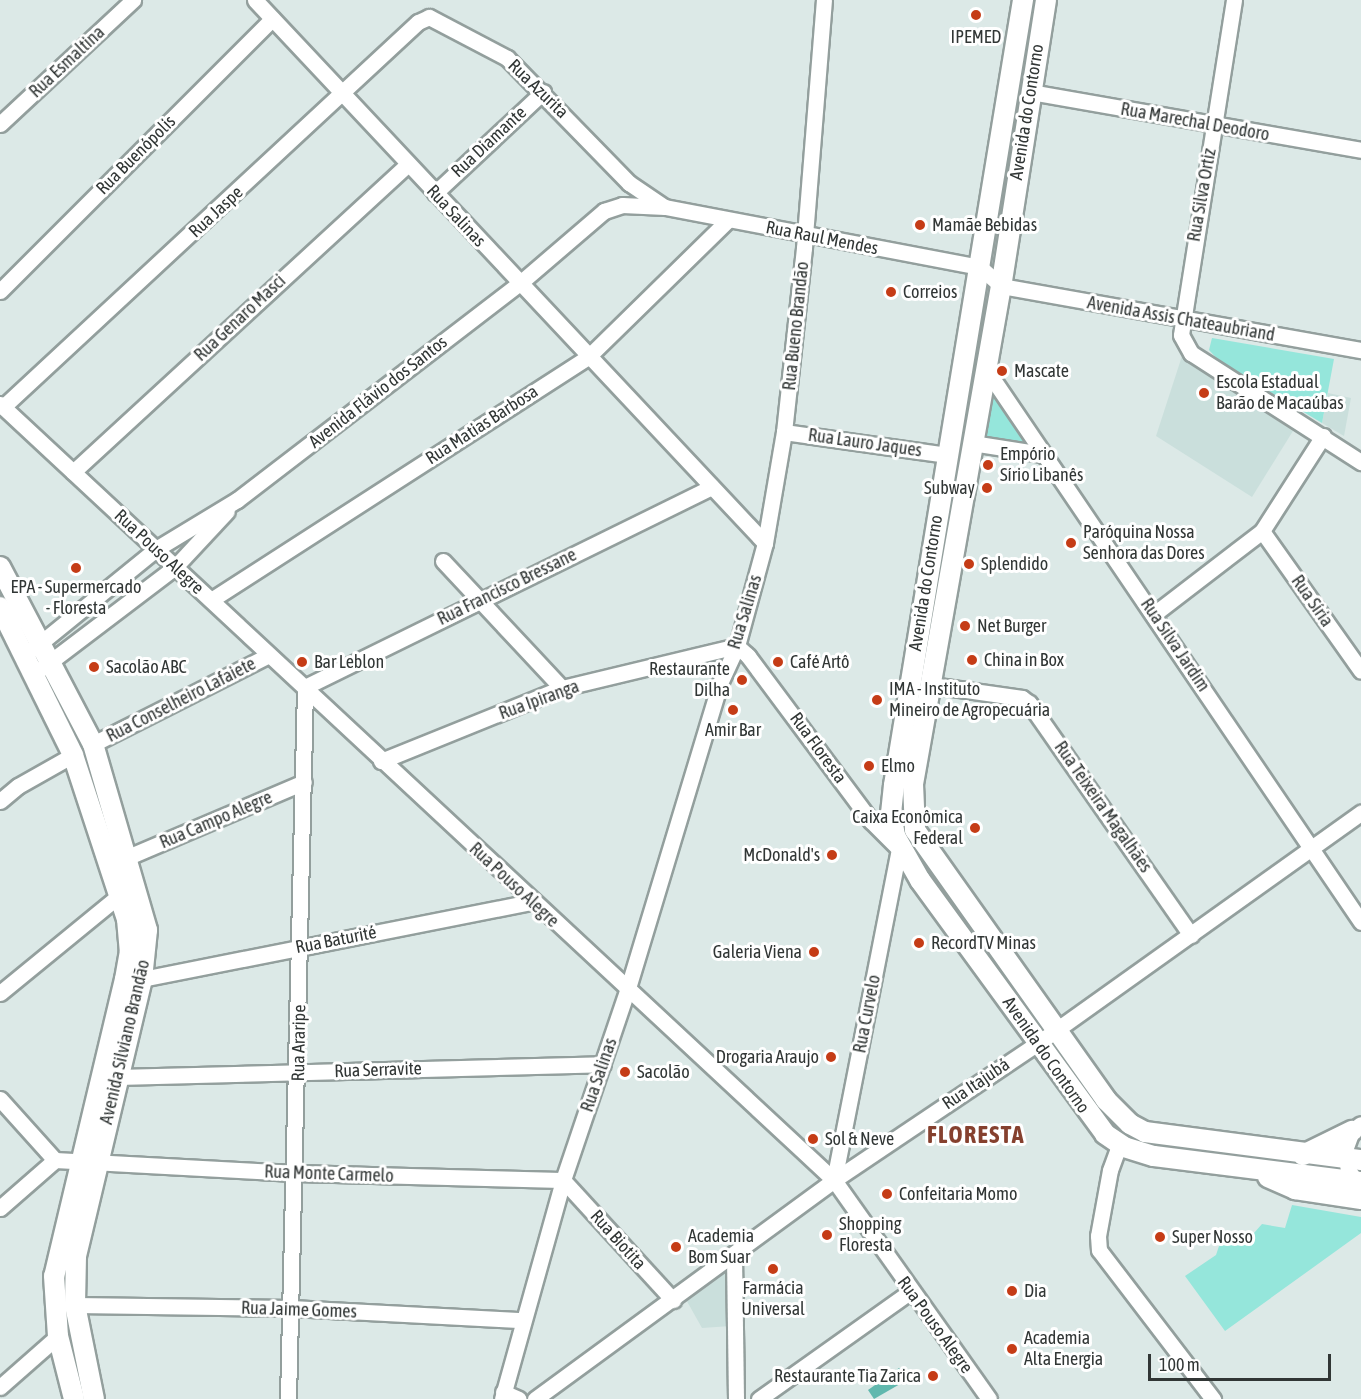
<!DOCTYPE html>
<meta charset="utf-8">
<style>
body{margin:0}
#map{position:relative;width:1361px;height:1399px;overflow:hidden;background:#dce9e7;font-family:"Asap Condensed",sans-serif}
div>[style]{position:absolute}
.built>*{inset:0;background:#cadfdc}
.green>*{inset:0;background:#95e6db}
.water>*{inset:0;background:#60b8ae}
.roads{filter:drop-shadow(2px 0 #939f9d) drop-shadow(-2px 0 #939f9d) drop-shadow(0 2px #939f9d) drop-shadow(0 -2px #939f9d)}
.minor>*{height:15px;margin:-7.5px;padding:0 7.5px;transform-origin:7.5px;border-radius:7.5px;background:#fff}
.major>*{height:20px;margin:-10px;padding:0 10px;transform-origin:10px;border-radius:10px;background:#fff}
.dots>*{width:16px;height:16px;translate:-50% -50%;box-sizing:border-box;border:3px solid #fff;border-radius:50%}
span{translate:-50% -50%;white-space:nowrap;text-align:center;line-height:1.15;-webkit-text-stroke:6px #fff;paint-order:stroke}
.poi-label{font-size:18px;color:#313635}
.left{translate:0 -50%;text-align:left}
.right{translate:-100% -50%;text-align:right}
.street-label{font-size:18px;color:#313635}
.district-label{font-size:24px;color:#85402e;font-weight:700;letter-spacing:1.5px}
.scale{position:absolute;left:1148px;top:1354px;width:183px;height:27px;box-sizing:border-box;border:3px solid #313635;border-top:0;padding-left:8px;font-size:18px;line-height:21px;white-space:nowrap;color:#313635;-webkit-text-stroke:4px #fff;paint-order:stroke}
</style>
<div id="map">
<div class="built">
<i style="clip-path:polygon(1182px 356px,1293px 431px,1252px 497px,1156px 436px)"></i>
<i style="clip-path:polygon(1328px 393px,1351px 398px,1344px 436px,1322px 423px)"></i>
<i style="clip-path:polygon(728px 1266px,731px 1326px,702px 1328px,684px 1296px)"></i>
</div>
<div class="green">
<i style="clip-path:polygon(1212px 338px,1334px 359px,1322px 423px,1220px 362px,1209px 350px)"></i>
<i style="clip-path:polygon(994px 390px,1032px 448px,983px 440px)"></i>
<i style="clip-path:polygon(1292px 1205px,1361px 1217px,1361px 1233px,1225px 1331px,1185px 1276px,1216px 1255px,1221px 1240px,1241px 1241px,1245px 1234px,1254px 1233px,1262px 1224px,1285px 1228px)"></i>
</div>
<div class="water">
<i style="clip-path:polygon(899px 1368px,907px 1380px,874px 1399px,868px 1390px)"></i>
</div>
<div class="roads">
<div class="minor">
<i style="left:255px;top:0;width:745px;rotate:46.8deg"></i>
<i style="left:1234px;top:0;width:339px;rotate:99deg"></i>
<i style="left:1181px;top:335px;width:21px;rotate:61deg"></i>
<i style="left:1191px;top:353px;width:202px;rotate:32.7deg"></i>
<i style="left:1030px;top:92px;width:336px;rotate:9.9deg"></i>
<i style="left:0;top:124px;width:182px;rotate:-43deg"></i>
<i style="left:435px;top:193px;width:148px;rotate:-43.1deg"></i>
<i style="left:0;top:291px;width:385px;rotate:-45deg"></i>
<i style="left:986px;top:369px;width:668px;rotate:55.86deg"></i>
<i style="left:0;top:404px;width:1139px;rotate:42.94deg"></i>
<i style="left:834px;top:1180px;width:268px;rotate:54.7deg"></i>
<i style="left:3px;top:407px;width:566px;rotate:-42.85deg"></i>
<i style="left:418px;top:22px;width:12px;rotate:-24deg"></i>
<i style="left:429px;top:17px;width:88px;rotate:27.7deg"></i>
<i style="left:507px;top:58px;width:175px;rotate:45.7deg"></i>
<i style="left:629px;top:183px;width:41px;rotate:34.1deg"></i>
<i style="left:784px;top:432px;width:165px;rotate:8deg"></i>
<i style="left:972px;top:443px;width:71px;rotate:8.9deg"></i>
<i style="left:73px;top:472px;width:454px;rotate:-42.6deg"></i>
<i style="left:1262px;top:531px;width:171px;rotate:54.7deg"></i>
<i style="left:443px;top:561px;width:174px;rotate:46.9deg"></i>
<i style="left:211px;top:600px;width:449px;rotate:-32.8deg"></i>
<i style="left:588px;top:357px;width:196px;rotate:-44.4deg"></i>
<i style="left:1154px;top:614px;width:136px;rotate:-37.5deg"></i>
<i style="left:1262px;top:531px;width:113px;rotate:-57.3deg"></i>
<i style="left:33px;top:649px;width:159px;rotate:-39.1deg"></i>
<i style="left:156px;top:549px;width:95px;rotate:-31.2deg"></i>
<i style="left:237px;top:500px;width:357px;rotate:-37.5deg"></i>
<i style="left:520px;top:283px;width:111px;rotate:-40.6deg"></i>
<i style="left:604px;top:211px;width:19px;rotate:-18deg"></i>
<i style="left:622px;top:205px;width:43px;rotate:2.7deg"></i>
<i style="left:665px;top:207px;width:321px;rotate:10.8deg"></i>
<i style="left:980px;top:267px;width:28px;rotate:42deg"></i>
<i style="left:1001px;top:286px;width:366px;rotate:10.1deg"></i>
<i style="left:42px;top:668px;width:167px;rotate:-37.2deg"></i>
<i style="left:175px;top:567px;width:76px;rotate:-47.1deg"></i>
<i style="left:931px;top:685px;width:92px;rotate:8.1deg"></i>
<i style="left:1022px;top:698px;width:9px;rotate:36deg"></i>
<i style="left:1029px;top:703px;width:283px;rotate:55.1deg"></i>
<i style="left:93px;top:744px;width:197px;rotate:-26.8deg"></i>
<i style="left:381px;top:761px;width:195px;rotate:-22deg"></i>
<i style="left:562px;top:688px;width:180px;rotate:-13.5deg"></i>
<i style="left:737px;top:646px;width:15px;rotate:42deg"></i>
<i style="left:748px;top:656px;width:206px;rotate:53.3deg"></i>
<i style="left:871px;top:821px;width:40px;rotate:45deg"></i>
<i style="left:899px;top:849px;width:337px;rotate:101.1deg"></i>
<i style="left:0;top:801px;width:23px;rotate:-40deg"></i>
<i style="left:18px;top:786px;width:63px;rotate:-29.4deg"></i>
<i style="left:128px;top:857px;width:191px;rotate:-23.1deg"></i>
<i style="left:142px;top:979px;width:397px;rotate:-11.2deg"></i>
<i style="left:0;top:993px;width:156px;rotate:-39.3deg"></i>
<i style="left:117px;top:1077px;width:486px;rotate:-1.5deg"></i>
<i style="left:0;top:1099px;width:82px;rotate:48deg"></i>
<i style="left:1124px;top:1147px;width:8px;rotate:150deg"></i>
<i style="left:1117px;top:1151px;width:20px;rotate:110deg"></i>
<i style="left:1110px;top:1170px;width:67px;rotate:100.3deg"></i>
<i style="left:1098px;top:1236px;width:14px;rotate:86deg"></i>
<i style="left:1099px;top:1250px;width:188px;rotate:52.6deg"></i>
<i style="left:1356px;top:1181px;width:14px;rotate:-126deg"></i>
<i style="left:1348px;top:1170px;width:20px;rotate:-99deg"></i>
<i style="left:1345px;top:1150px;width:20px;rotate:-70deg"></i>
<i style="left:1352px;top:1131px;width:11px;rotate:-38deg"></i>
<i style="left:0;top:1208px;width:73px;rotate:-41.1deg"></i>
<i style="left:55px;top:1160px;width:239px;rotate:3.1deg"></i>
<i style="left:294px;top:1173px;width:269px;rotate:1.5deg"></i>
<i style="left:563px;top:1180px;width:163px;rotate:47.5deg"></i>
<i style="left:734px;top:1256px;width:143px;rotate:89.2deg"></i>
<i style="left:75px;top:1305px;width:216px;rotate:0.8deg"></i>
<i style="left:291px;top:1308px;width:232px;rotate:3deg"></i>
<i style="left:0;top:1387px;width:77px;rotate:-41.3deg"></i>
<i style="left:503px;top:1392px;width:17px;rotate:24deg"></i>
<i style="left:288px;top:1399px;width:712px;rotate:-88.63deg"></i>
<i style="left:305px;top:687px;width:453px;rotate:-26.2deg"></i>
<i style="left:502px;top:1399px;width:227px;rotate:-74.4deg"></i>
<i style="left:563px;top:1180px;width:203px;rotate:-71.3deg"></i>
<i style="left:628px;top:988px;width:319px;rotate:-73.2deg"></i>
<i style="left:720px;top:683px;width:41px;rotate:-65.3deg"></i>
<i style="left:737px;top:646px;width:107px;rotate:-74.8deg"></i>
<i style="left:765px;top:543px;width:113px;rotate:-80.3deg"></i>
<i style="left:784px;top:432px;width:185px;rotate:-83.8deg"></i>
<i style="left:804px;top:248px;width:249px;rotate:-85.4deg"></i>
<i style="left:535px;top:1399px;width:371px;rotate:-36.2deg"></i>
<i style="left:834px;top:1180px;width:246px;rotate:-33.9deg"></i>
<i style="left:1038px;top:1043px;width:397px;rotate:-35.5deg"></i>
<i style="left:759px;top:1399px;width:186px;rotate:-35.4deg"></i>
</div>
<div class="major">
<i style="left:1023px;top:0;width:796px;rotate:99.33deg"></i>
<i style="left:894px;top:785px;width:28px;rotate:96deg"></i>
<i style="left:891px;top:813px;width:23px;rotate:80deg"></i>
<i style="left:895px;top:836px;width:51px;rotate:60.4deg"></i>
<i style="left:920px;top:880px;width:314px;rotate:53.9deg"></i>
<i style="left:1105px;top:1134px;width:23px;rotate:34deg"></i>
<i style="left:1124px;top:1147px;width:31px;rotate:17deg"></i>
<i style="left:1154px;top:1156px;width:209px;rotate:7.2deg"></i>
<i style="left:1046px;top:0;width:290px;rotate:98.9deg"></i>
<i style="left:1001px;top:286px;width:506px;rotate:100.02deg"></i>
<i style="left:913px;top:784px;width:46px;rotate:87.5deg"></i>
<i style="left:915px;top:830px;width:331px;rotate:54.7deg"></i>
<i style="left:1106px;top:1100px;width:34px;rotate:45deg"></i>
<i style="left:1130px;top:1124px;width:17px;rotate:28deg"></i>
<i style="left:1145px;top:1132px;width:218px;rotate:7.4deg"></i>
<i style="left:0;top:567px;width:200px;rotate:62.3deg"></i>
<i style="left:93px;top:744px;width:194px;rotate:73.8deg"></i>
<i style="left:147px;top:930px;width:49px;rotate:95.8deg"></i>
<i style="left:142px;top:979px;width:285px;rotate:103.4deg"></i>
<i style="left:76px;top:1256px;width:49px;rotate:91.2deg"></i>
<i style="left:75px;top:1305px;width:96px;rotate:78.6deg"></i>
<i style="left:0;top:607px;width:165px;rotate:63.7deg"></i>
<i style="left:73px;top:755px;width:173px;rotate:71.8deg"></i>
<i style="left:127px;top:919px;width:32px;rotate:85deg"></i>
<i style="left:130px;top:951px;width:28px;rotate:100deg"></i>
<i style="left:125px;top:979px;width:305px;rotate:103.4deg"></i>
<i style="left:54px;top:1276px;width:60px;rotate:86.2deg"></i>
<i style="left:58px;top:1336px;width:65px;rotate:75.7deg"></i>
<i style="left:1303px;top:1155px;width:55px;rotate:-26.1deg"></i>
<i style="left:1268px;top:1177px;width:30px;rotate:24deg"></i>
<i style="left:1295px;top:1189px;width:67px;rotate:8.6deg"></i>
</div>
</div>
<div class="dots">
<i style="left:976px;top:15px;background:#c53c16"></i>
<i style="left:920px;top:225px;background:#c53c16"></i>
<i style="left:891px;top:292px;background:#c53c16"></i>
<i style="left:1002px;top:371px;background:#c53c16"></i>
<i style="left:1204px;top:393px;background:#c53c16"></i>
<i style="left:988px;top:465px;background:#c53c16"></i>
<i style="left:987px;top:488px;background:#c53c16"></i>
<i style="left:1071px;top:543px;background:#c53c16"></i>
<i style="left:969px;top:564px;background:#c53c16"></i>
<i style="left:76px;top:568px;background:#c53c16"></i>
<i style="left:965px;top:626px;background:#c53c16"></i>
<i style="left:972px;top:660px;background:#c53c16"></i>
<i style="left:302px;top:662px;background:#c53c16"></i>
<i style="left:778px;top:662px;background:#c53c16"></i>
<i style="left:94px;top:667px;background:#c53c16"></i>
<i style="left:742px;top:680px;background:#c53c16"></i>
<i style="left:877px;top:700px;background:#c53c16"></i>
<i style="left:733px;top:710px;background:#c53c16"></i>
<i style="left:869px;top:766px;background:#c53c16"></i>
<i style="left:975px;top:828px;background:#c53c16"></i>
<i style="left:832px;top:855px;background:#c53c16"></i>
<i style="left:919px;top:943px;background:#c53c16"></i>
<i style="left:814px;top:952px;background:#c53c16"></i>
<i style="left:831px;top:1057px;background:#c53c16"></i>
<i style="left:625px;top:1072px;background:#c53c16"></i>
<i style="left:813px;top:1139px;background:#c53c16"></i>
<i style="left:887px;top:1194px;background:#c53c16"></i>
<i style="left:827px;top:1235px;background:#c53c16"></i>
<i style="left:1160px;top:1237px;background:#c53c16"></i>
<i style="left:676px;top:1247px;background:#c53c16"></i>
<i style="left:773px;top:1269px;background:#c53c16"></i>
<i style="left:1012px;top:1291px;background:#c53c16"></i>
<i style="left:1012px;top:1349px;background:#c53c16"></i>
<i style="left:933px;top:1376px;background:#c53c16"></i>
</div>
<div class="poi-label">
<span style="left:976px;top:37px">IPEMED</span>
<span class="left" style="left:932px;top:225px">Mamãe Bebidas</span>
<span class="left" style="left:903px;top:292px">Correios</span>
<span class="left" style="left:1014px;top:371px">Mascate</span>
<span class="left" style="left:1216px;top:393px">Escola Estadual<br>Barão de Macaúbas</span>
<span class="left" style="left:1000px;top:465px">Empório<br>Sírio Libanês</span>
<span class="right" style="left:975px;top:488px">Subway</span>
<span class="left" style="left:1083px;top:543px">Paróquina Nossa<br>Senhora das Dores</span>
<span class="left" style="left:981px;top:564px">Splendido</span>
<span style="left:76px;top:598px">EPA - Supermercado<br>- Floresta</span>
<span class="left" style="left:977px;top:626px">Net Burger</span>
<span class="left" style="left:984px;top:660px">China in Box</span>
<span class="left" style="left:314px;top:662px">Bar Leblon</span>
<span class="left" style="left:790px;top:662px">Café Artô</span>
<span class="left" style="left:106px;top:667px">Sacolão ABC</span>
<span class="right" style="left:730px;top:680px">Restaurante<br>Dilha</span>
<span class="left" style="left:889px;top:700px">IMA - Instituto<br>Mineiro de Agropecuária</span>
<span style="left:733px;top:730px">Amir Bar</span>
<span class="left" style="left:881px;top:766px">Elmo</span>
<span class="right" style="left:963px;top:828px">Caixa Econômica<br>Federal</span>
<span class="right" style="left:820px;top:855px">McDonald's</span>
<span class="left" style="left:931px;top:943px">RecordTV Minas</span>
<span class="right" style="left:802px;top:952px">Galeria Viena</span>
<span class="right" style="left:819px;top:1057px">Drogaria Araujo</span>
<span class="left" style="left:637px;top:1072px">Sacolão</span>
<span class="left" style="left:825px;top:1139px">Sol &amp; Neve</span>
<span class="left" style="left:899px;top:1194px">Confeitaria Momo</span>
<span class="left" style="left:839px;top:1235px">Shopping<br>Floresta</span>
<span class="left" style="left:688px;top:1247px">Academia<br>Bom Suar</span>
<span class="left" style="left:1172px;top:1237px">Super Nosso</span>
<span style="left:773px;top:1299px">Farmácia<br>Universal</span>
<span class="left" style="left:1024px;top:1291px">Dia</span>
<span class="left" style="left:1024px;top:1349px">Academia<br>Alta Energia</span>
<span class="right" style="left:921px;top:1376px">Restaurante Tia Zarica</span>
</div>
<div class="street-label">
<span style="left:67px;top:62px;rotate:-43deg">Rua Esmaltina</span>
<span style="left:538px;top:89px;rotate:44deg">Rua Azurita</span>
<span style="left:1027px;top:112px;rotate:-81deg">Avenida do Contorno</span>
<span style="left:1195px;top:122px;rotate:10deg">Rua Marechal Deodoro</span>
<span style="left:489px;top:142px;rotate:-43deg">Rua Diamante</span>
<span style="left:136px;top:155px;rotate:-45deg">Rua Buenópolis</span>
<span style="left:1202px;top:195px;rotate:-80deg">Rua Silva Ortiz</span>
<span style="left:216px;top:212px;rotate:-43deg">Rua Jaspe</span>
<span style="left:456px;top:216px;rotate:47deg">Rua Salinas</span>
<span style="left:822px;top:238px;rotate:11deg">Rua Raul Mendes</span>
<span style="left:240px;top:318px;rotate:-43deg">Rua Genaro Masci</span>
<span style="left:1181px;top:319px;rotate:10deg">Avenida Assis Chateaubriand</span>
<span style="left:796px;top:326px;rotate:-84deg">Rua Bueno Brandão</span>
<span style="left:378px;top:392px;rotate:-38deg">Avenida Flávio dos Santos</span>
<span style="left:482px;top:425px;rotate:-33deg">Rua Matias Barbosa</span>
<span style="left:865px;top:443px;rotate:8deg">Rua Lauro Jaques</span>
<span style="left:159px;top:552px;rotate:43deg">Rua Pouso Alegre</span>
<span style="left:926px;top:583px;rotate:-81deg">Avenida do Contorno</span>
<span style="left:507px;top:587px;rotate:-26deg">Rua Francisco Bressane</span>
<span style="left:1312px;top:601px;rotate:55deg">Rua Síria</span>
<span style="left:745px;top:612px;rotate:-73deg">Rua Salinas</span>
<span style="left:1175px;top:645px;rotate:56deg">Rua Silva Jardim</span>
<span style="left:181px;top:700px;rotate:-27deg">Rua Conselheiro Lafaiete</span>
<span style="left:539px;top:700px;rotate:-20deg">Rua Ipiranga</span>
<span style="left:818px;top:748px;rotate:54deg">Rua Floresta</span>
<span style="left:1103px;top:807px;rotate:55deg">Rua Teixeira Magalhães</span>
<span style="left:216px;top:820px;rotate:-23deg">Rua Campo Alegre</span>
<span style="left:514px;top:885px;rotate:43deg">Rua Pouso Alegre</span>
<span style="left:336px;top:940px;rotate:-11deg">Rua Baturité</span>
<span style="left:867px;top:1014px;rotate:-79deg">Rua Curvelo</span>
<span style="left:125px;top:1042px;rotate:-77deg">Avenida Silviano Brandão</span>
<span style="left:299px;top:1043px;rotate:-89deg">Rua Araripe</span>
<span style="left:1046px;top:1055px;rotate:55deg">Avenida do Contorno</span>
<span style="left:378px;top:1070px;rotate:-2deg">Rua Serravite</span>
<span style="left:599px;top:1075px;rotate:-71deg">Rua Salinas</span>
<span style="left:976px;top:1084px;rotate:-34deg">Rua Itajubá</span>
<span style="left:329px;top:1174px;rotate:2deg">Rua Monte Carmelo</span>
<span style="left:618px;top:1240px;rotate:48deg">Rua Biotita</span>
<span style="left:299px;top:1310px;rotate:2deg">Rua Jaime Gomes</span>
<span style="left:935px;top:1325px;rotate:54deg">Rua Pouso Alegre</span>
</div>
<div class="district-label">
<span style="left:976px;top:1135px">FLORESTA</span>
</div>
<div class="scale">100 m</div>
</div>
